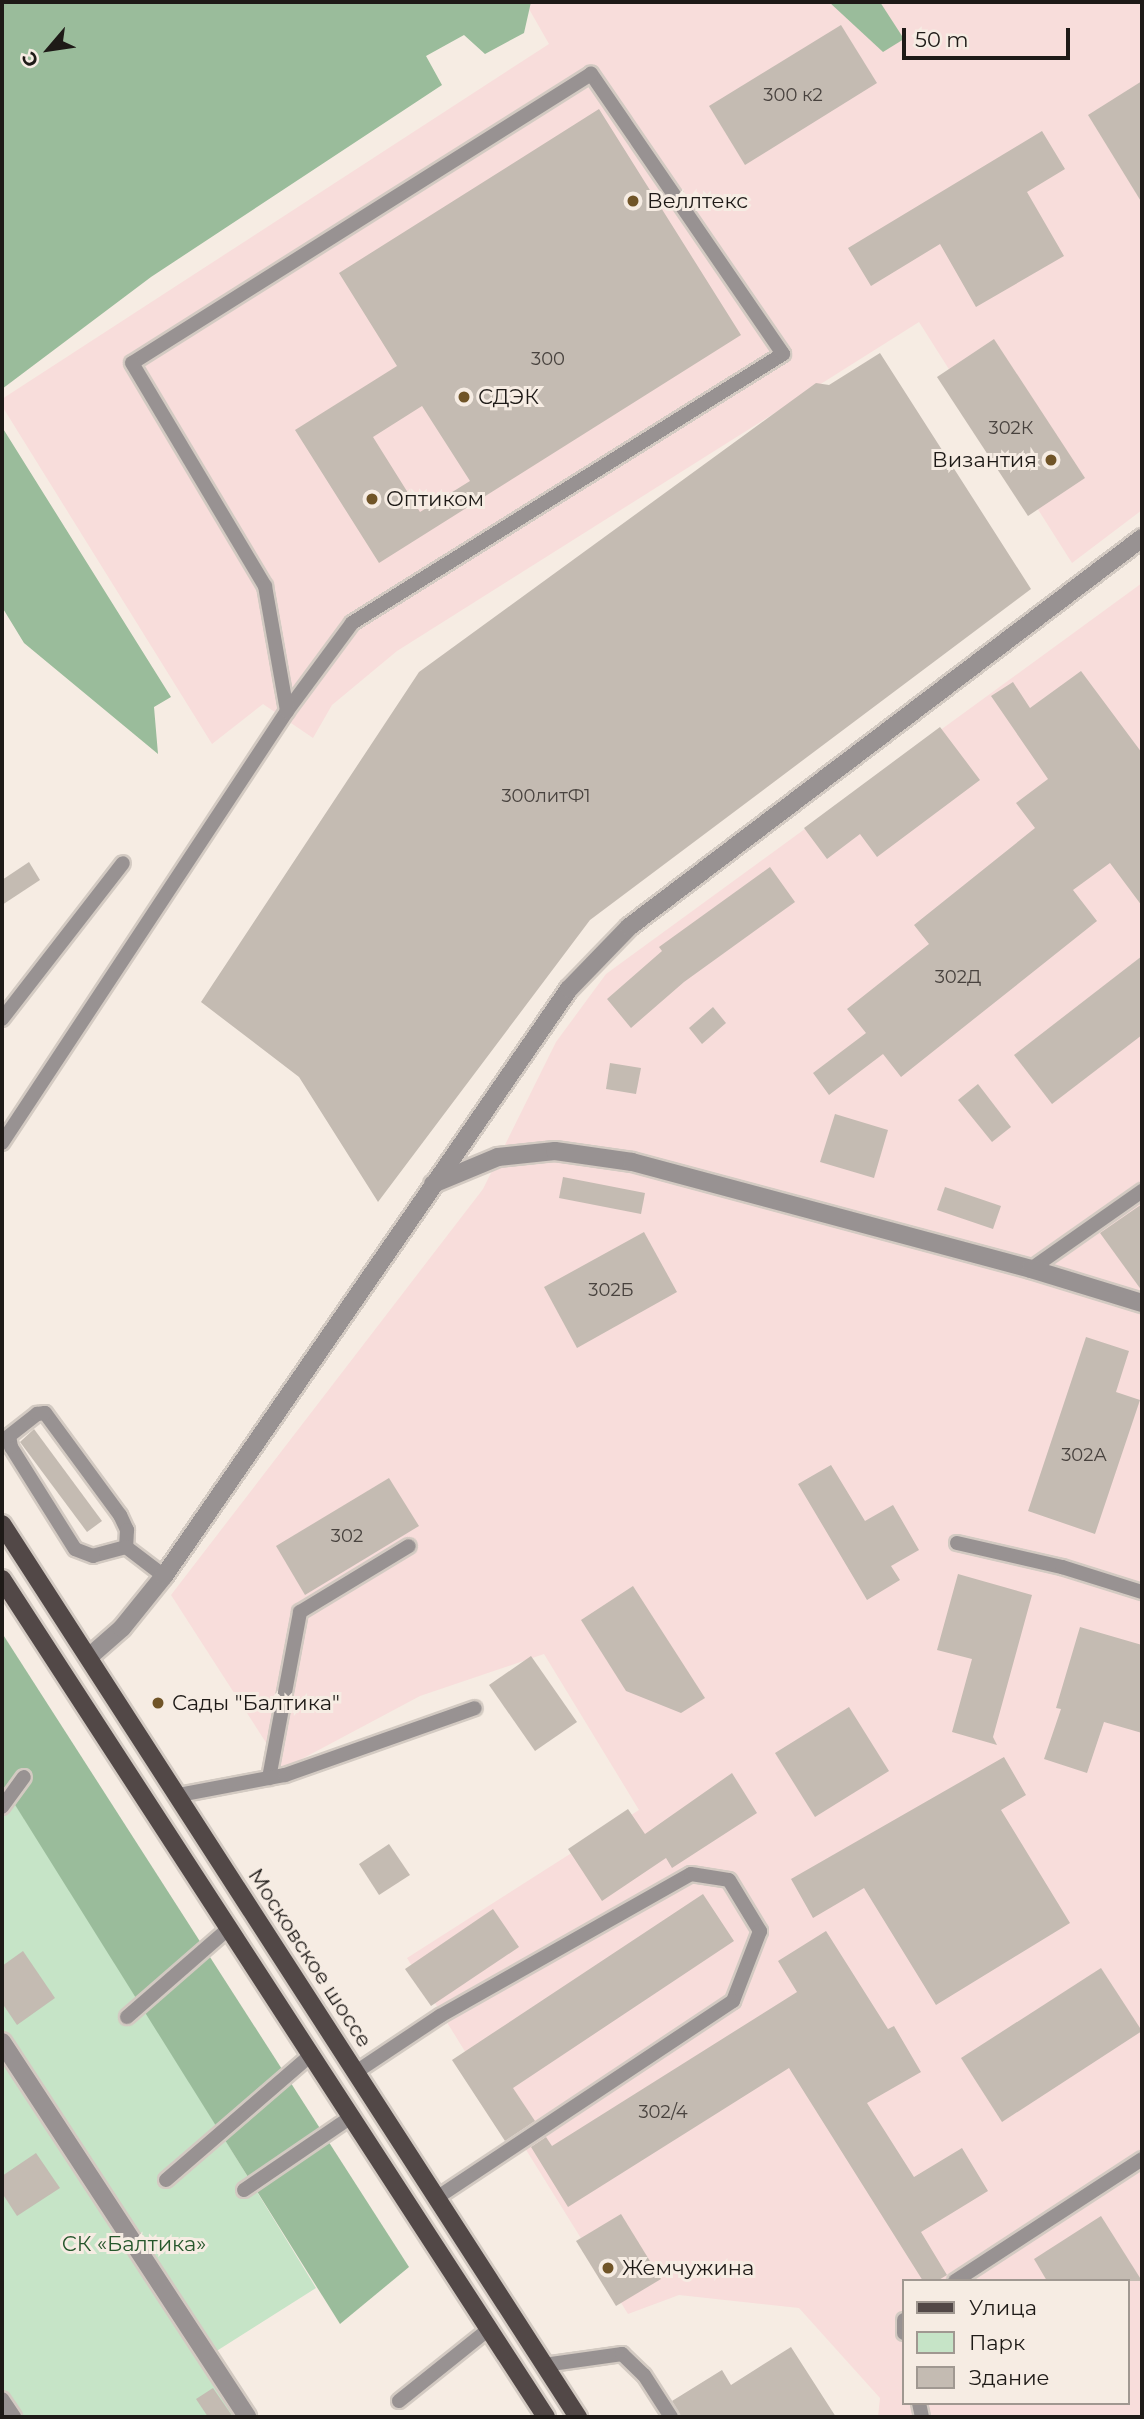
<!DOCTYPE html>
<meta charset="utf-8">
<style>
body{margin:0}
#map{position:relative;width:1144px;height:2419px;overflow:hidden;background:#f6ece3;font-family:Montserrat,sans-serif}
div>[style]{position:absolute}
.industrial>*{inset:0;background:#f8dddb}
.green>*{inset:0;background:#c6e4c7}
.forest>*{inset:0;background:#9abc9b}
.building>*{inset:0;background:#c4bbb2}
.roads{filter:drop-shadow(2px 0 #d3cac2) drop-shadow(-2px 0 #d3cac2) drop-shadow(0 2px #d3cac2) drop-shadow(0 -2px #d3cac2)}
.service>*{height:14px;margin:-7px;padding:0 7px;transform-origin:7px;border-radius:7px;background:#989292}
.minor>*{height:18px;margin:-9px;padding:0 9px;transform-origin:9px;border-radius:9px;background:#989292}
.primary>*{height:18px;margin:-9px;padding:0 9px;transform-origin:9px;border-radius:9px;background:#524847}
.dots>*{width:19px;height:19px;translate:-50% -50%;box-sizing:border-box;border:4px solid #f6ece3;border-radius:50%}
span{translate:-50% -50%;white-space:nowrap;text-align:center;line-height:1.15;-webkit-text-stroke:6px #f6ece3;paint-order:stroke}
.number-label{font-size:18px;color:#48423e}
.number-label span{-webkit-text-stroke-width:0}
.poi-label{font-size:21px;color:#1e1a17}
.left{translate:0 -50%;text-align:left}
.right{translate:-100% -50%;text-align:right}
.street-label{font-size:21px;color:#1e1a17}
.park-label{font-size:21px;color:#26572c}
.frame{position:absolute;inset:0;border:4px solid #1e1a17;pointer-events:none}
.legend{position:absolute;left:902px;top:2279px;width:228px;height:126px;box-sizing:border-box;background:#f6ece3;border:2px solid #a09891;margin:0;padding:9px 12px;list-style:none;font-size:21px;color:#1e1a17}
.legend li{display:flex;align-items:center;gap:14px;height:35px}
.legend b{width:35px;border:2px solid #a09891}
.north{position:absolute;left:14px;top:14px;width:70px;height:70px;-webkit-text-stroke:5px #f6ece3;paint-order:stroke;rotate:241deg;font-size:19px;font-weight:700;line-height:28px;text-align:center;color:#1e1a17}
.north::after{content:'';display:block;margin:auto;width:24px;height:32px;background:#1e1a17;clip-path:polygon(50% 0,100% 100%,50% 72%,0 100%)}
.scale{position:absolute;left:902px;top:28px;width:168px;height:32px;box-sizing:border-box;border:4px solid #1e1a17;border-top:0;padding-left:9px;font-size:21px;line-height:24px;white-space:nowrap;color:#1e1a17;-webkit-text-stroke:5px #f6ece3;paint-order:stroke}
</style>
<div id="map">
<div class="industrial">
<i style="clip-path:polygon(525px 2px,1142px 2px,1142px 510px,1072px 563px,919px 322px,397px 651px,332px 705px,313px 738px,263px 704px,212px 744px,2px 406px,2px 399px,549px 44px)"></i>
<i style="clip-path:polygon(evenodd,1142px 583px,1142px 2417px,878px 2417px,880px 2398px,799px 2308px,679px 2295px,628px 2314px,407px 1958px,639px 1810px,544px 1654px,420px 1696px,283px 1769px,171px 1595px,483px 1189px,556px 1042px,606px 974px,1142px 583px,904px 2281px,1128px 2281px,1128px 2403px,904px 2403px,904px 2281px)"></i>
</div>
<div class="green">
<i style="clip-path:polygon(2px 1784px,106px 1946px,316px 2288px,215px 2352px,257px 2417px,2px 2417px)"></i>
</div>
<div class="forest">
<i style="clip-path:polygon(2px 2px,531px 2px,524px 33px,485px 54px,464px 35px,426px 56px,442px 85px,151px 277px,2px 389px)"></i>
<i style="clip-path:polygon(829px 2px,880px 2px,904px 39px,883px 52px)"></i>
<i style="clip-path:polygon(2px 427px,171px 697px,154px 707px,158px 754px,24px 643px,2px 607px)"></i>
<i style="clip-path:polygon(2px 1633px,409px 2267px,340px 2324px,2px 1784px)"></i>
</div>
<div class="building">
<i style="clip-path:polygon(841px 25px,877px 83px,745px 165px,709px 106px)"></i>
<i style="clip-path:polygon(1142px 81px,1142px 203px,1088px 115px)"></i>
<i style="clip-path:polygon(evenodd,599px 109px,741px 335px,379px 563px,295px 430px,397px 366px,339px 273px,599px 109px,422px 406px,470px 481px,420px 512px,373px 437px,422px 406px)"></i>
<i style="clip-path:polygon(1042px 131px,1065px 169px,1027px 192px,1064px 256px,976px 307px,940px 244px,871px 286px,848px 248px)"></i>
<i style="clip-path:polygon(994px 339px,1085px 478px,1028px 516px,937px 377px)"></i>
<i style="clip-path:polygon(880px 353px,1031px 589px,590px 920px,378px 1202px,299px 1077px,201px 1002px,419px 672px,816px 383px,829px 385px)"></i>
<i style="clip-path:polygon(1081px 671px,1142px 753px,1142px 906px,1110px 863px,1073px 890px,1097px 921px,901px 1077px,883px 1054px,829px 1095px,813px 1073px,866px 1033px,847px 1009px,929px 944px,914px 925px,1035px 828px,1016px 803px,1048px 779px,991px 696px,1013px 682px,1030px 708px)"></i>
<i style="clip-path:polygon(940px 727px,980px 780px,877px 857px,860px 834px,827px 859px,804px 828px)"></i>
<i style="clip-path:polygon(29px 862px,40px 880px,2px 905px,2px 880px)"></i>
<i style="clip-path:polygon(770px 867px,795px 902px,684px 982px,631px 1028px,607px 999px,662px 951px,659px 947px)"></i>
<i style="clip-path:polygon(1142px 956px,1142px 1035px,1052px 1104px,1014px 1055px)"></i>
<i style="clip-path:polygon(713px 1007px,726px 1023px,702px 1044px,689px 1028px)"></i>
<i style="clip-path:polygon(610px 1063px,641px 1068px,636px 1094px,606px 1089px)"></i>
<i style="clip-path:polygon(978px 1084px,1011px 1127px,992px 1142px,958px 1100px)"></i>
<i style="clip-path:polygon(835px 1114px,888px 1130px,874px 1178px,820px 1162px)"></i>
<i style="clip-path:polygon(563px 1177px,645px 1193px,641px 1214px,559px 1198px)"></i>
<i style="clip-path:polygon(945px 1187px,1001px 1206px,993px 1229px,937px 1210px)"></i>
<i style="clip-path:polygon(1142px 1204px,1142px 1291px,1100px 1233px)"></i>
<i style="clip-path:polygon(644px 1232px,677px 1292px,577px 1348px,544px 1287px)"></i>
<i style="clip-path:polygon(1086px 1337px,1129px 1351px,1116px 1392px,1140px 1400px,1095px 1534px,1028px 1511px)"></i>
<i style="clip-path:polygon(34px 1429px,102px 1521px,87px 1532px,20px 1442px)"></i>
<i style="clip-path:polygon(831px 1465px,865px 1521px,893px 1505px,919px 1550px,891px 1566px,900px 1580px,867px 1600px,798px 1484px)"></i>
<i style="clip-path:polygon(389px 1478px,419px 1526px,305px 1595px,276px 1546px)"></i>
<i style="clip-path:polygon(958px 1574px,1032px 1595px,993px 1737px,997px 1745px,952px 1732px,972px 1659px,937px 1650px)"></i>
<i style="clip-path:polygon(633px 1586px,705px 1698px,681px 1713px,626px 1691px,581px 1620px)"></i>
<i style="clip-path:polygon(1080px 1627px,1142px 1645px,1142px 1733px,1104px 1722px,1087px 1773px,1044px 1759px,1061px 1709px,1056px 1708px)"></i>
<i style="clip-path:polygon(531px 1656px,577px 1722px,535px 1751px,489px 1685px)"></i>
<i style="clip-path:polygon(849px 1707px,889px 1771px,815px 1817px,775px 1753px)"></i>
<i style="clip-path:polygon(1004px 1757px,1026px 1795px,1001px 1810px,1070px 1923px,936px 2005px,864px 1888px,813px 1918px,791px 1879px)"></i>
<i style="clip-path:polygon(732px 1773px,757px 1813px,672px 1868px,666px 1858px,602px 1901px,568px 1849px,628px 1809px,645px 1834px)"></i>
<i style="clip-path:polygon(389px 1844px,410px 1875px,379px 1895px,359px 1864px)"></i>
<i style="clip-path:polygon(703px 1894px,734px 1941px,513px 2088px,535px 2121px,505px 2141px,452px 2060px)"></i>
<i style="clip-path:polygon(493px 1909px,519px 1947px,431px 2006px,405px 1969px)"></i>
<i style="clip-path:polygon(826px 1931px,888px 2029px,894px 2026px,921px 2072px,867px 2103px,914px 2177px,962px 2148px,988px 2191px,921px 2232px,947px 2275px,937px 2281px,923px 2281px,789px 2068px,568px 2207px,531px 2147px,546px 2137px,552px 2146px,797px 1992px,778px 1961px)"></i>
<i style="clip-path:polygon(23px 1951px,55px 1998px,17px 2025px,2px 2003px,2px 1966px)"></i>
<i style="clip-path:polygon(1101px 1968px,1142px 2031px,1002px 2122px,961px 2058px)"></i>
<i style="clip-path:polygon(36px 2153px,60px 2188px,17px 2216px,2px 2193px,2px 2176px)"></i>
<i style="clip-path:polygon(621px 2214px,661px 2279px,616px 2306px,576px 2241px)"></i>
<i style="clip-path:polygon(1101px 2216px,1142px 2281px,1047px 2281px,1034px 2259px)"></i>
<i style="clip-path:polygon(791px 2347px,836px 2417px,681px 2416px,672px 2401px,722px 2370px,731px 2385px)"></i>
<i style="clip-path:polygon(213px 2388px,233px 2417px,208px 2417px,196px 2399px)"></i>
</div>
<div class="roads">
<div class="service">
<i style="left:2px;top:1019px;width:197px;rotate:-52.2deg"></i>
<i style="left:2px;top:1143px;width:518px;rotate:-56.59deg"></i>
<i style="left:287px;top:711px;width:109px;rotate:-53.5deg"></i>
<i style="left:352px;top:623px;width:508px;rotate:-31.97deg"></i>
<i style="left:783px;top:354px;width:340px;rotate:-124.4deg"></i>
<i style="left:591px;top:74px;width:542px;rotate:147.8deg"></i>
<i style="left:132px;top:363px;width:260px;rotate:59.2deg"></i>
<i style="left:265px;top:586px;width:127px;rotate:80deg"></i>
<i style="left:1031px;top:1269px;width:136px;rotate:-35.1deg"></i>
<i style="left:45px;top:1413px;width:127px;rotate:53.7deg"></i>
<i style="left:120px;top:1515px;width:17px;rotate:65deg"></i>
<i style="left:127px;top:1530px;width:17px;rotate:93deg"></i>
<i style="left:126px;top:1547px;width:34px;rotate:165deg"></i>
<i style="left:93px;top:1556px;width:19px;rotate:-159deg"></i>
<i style="left:75px;top:1549px;width:120px;rotate:-122.1deg"></i>
<i style="left:11px;top:1447px;width:11px;rotate:-100deg"></i>
<i style="left:9px;top:1436px;width:36px;rotate:-38deg"></i>
<i style="left:37px;top:1414px;width:8px;rotate:-7deg"></i>
<i style="left:957px;top:1543px;width:108px;rotate:12.9deg"></i>
<i style="left:1062px;top:1567px;width:84px;rotate:17.4deg"></i>
<i style="left:126px;top:1547px;width:48px;rotate:37.3deg"></i>
<i style="left:269px;top:1778px;width:169px;rotate:-79.4deg"></i>
<i style="left:300px;top:1612px;width:127px;rotate:-31.2deg"></i>
<i style="left:179px;top:1795px;width:108px;rotate:-10.7deg"></i>
<i style="left:285px;top:1775px;width:201px;rotate:-19.4deg"></i>
<i style="left:2px;top:1807px;width:37px;rotate:-54deg"></i>
<i style="left:127px;top:2017px;width:135px;rotate:-41.1deg"></i>
<i style="left:356px;top:2072px;width:101px;rotate:-33.7deg"></i>
<i style="left:440px;top:2016px;width:288px;rotate:-29.5deg"></i>
<i style="left:691px;top:1874px;width:38px;rotate:9deg"></i>
<i style="left:729px;top:1880px;width:60px;rotate:58.7deg"></i>
<i style="left:760px;top:1931px;width:75px;rotate:111.1deg"></i>
<i style="left:733px;top:2001px;width:356px;rotate:146.4deg"></i>
<i style="left:166px;top:2180px;width:191px;rotate:-40.8deg"></i>
<i style="left:244px;top:2190px;width:130px;rotate:-34.3deg"></i>
<i style="left:955px;top:2281px;width:223px;rotate:-33.1deg"></i>
<i style="left:904px;top:2320px;width:13px;rotate:90deg"></i>
<i style="left:544px;top:2365px;width:79px;rotate:-8deg"></i>
<i style="left:622px;top:2354px;width:30px;rotate:44deg"></i>
<i style="left:644px;top:2375px;width:50px;rotate:57.3deg"></i>
<i style="left:2px;top:2399px;width:22px;rotate:56deg"></i>
<i style="left:399px;top:2401px;width:115px;rotate:-38.7deg"></i>
<i style="left:919px;top:2403px;width:14px;rotate:78deg"></i>
</div>
<div class="minor">
<i style="left:433px;top:1184px;width:70px;rotate:-22.6deg"></i>
<i style="left:498px;top:1157px;width:57px;rotate:-6deg"></i>
<i style="left:555px;top:1151px;width:78px;rotate:8.1deg"></i>
<i style="left:632px;top:1162px;width:413px;rotate:15deg"></i>
<i style="left:1031px;top:1269px;width:116px;rotate:17deg"></i>
<i style="left:89px;top:1657px;width:44px;rotate:-41.3deg"></i>
<i style="left:122px;top:1628px;width:67px;rotate:-51.1deg"></i>
<i style="left:164px;top:1576px;width:713px;rotate:-55.4deg"></i>
<i style="left:569px;top:989px;width:86px;rotate:-45.9deg"></i>
<i style="left:629px;top:927px;width:644px;rotate:-37.17deg"></i>
<i style="left:2px;top:2042px;width:448px;rotate:56.8deg"></i>
</div>
<div class="primary">
<i style="left:2px;top:1524px;width:1063px;rotate:57.18deg"></i>
<i style="left:2px;top:1579px;width:999px;rotate:57.01deg"></i>
</div>
</div>
<div class="dots">
<i style="left:633px;top:201px;background:#705427"></i>
<i style="left:464px;top:397px;background:#705427"></i>
<i style="left:1051px;top:460px;background:#705427"></i>
<i style="left:372px;top:499px;background:#705427"></i>
<i style="left:158px;top:1703px;background:#705427"></i>
<i style="left:608px;top:2268px;background:#705427"></i>
</div>
<div class="number-label">
<span style="left:793px;top:95px">300 к2</span>
<span style="left:548px;top:359px">300</span>
<span style="left:1011px;top:428px">302К</span>
<span style="left:546px;top:796px">300литФ1</span>
<span style="left:958px;top:977px">302Д</span>
<span style="left:611px;top:1290px">302Б</span>
<span style="left:1084px;top:1455px">302А</span>
<span style="left:347px;top:1536px">302</span>
<span style="left:663px;top:2112px">302/4</span>
</div>
<div class="poi-label">
<span class="left" style="left:647px;top:201px">Веллтекс</span>
<span class="left" style="left:478px;top:397px">СДЭК</span>
<span class="right" style="left:1037px;top:460px">Византия</span>
<span class="left" style="left:386px;top:499px">Оптиком</span>
<span class="left" style="left:172px;top:1703px">Сады "Балтика"</span>
<span class="left" style="left:622px;top:2268px">Жемчужина</span>
</div>
<div class="street-label">
<span style="left:310px;top:1958px;rotate:57deg">Московское шоссе</span>
</div>
<div class="park-label">
<span style="left:134px;top:2244px">СК «Балтика»</span>
</div>
<div class="frame"></div>
<ul class="legend">
<li><b style="height:9px;background:#524847"></b>Улица</li>
<li><b style="height:19px;background:#c6e4c7"></b>Парк</li>
<li><b style="height:19px;background:#c4bbb2"></b>Здание</li>
</ul>
<div class="north">С</div>
<div class="scale">50 m</div>
</div>
